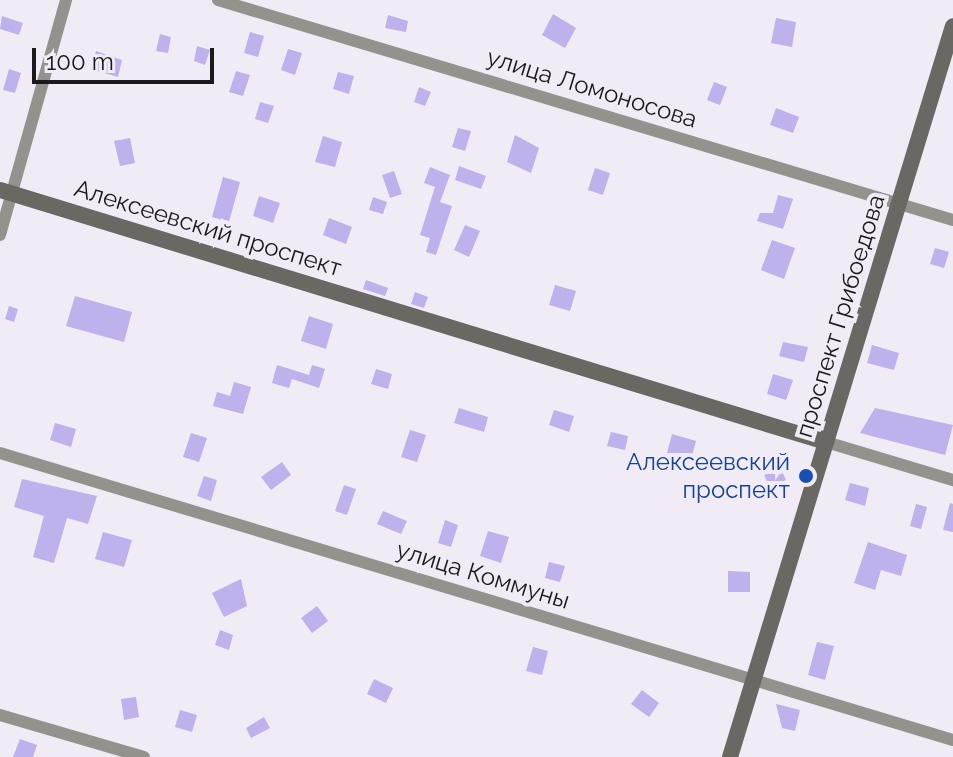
<!DOCTYPE html>
<meta charset="utf-8">
<style>
body{margin:0}
#map{position:relative;width:953px;height:757px;overflow:hidden;background:#f0ebf5;font-family:Raleway,sans-serif}
div>[style]{position:absolute}
.building>*{inset:0;background:#beb1ec}
.street>*{height:12px;margin:-6px;padding:0 6px;transform-origin:6px;border-radius:6px;background:#95928e}
.secondary>*{height:16px;margin:-8px;padding:0 8px;transform-origin:8px;border-radius:8px;background:#6b6762}
.dots>*{width:22px;height:22px;translate:-50% -50%;box-sizing:border-box;border:4px solid #f0ebf5;border-radius:50%}
span{translate:-50% -50%;white-space:nowrap;text-align:center;line-height:1.15;-webkit-text-stroke:8px #f0ebf5;paint-order:stroke}
.street-label{font-size:24px;color:#1b191c}
.transit-label{font-size:24px;color:#164399}
.right{translate:-100% -50%;text-align:right}
.scale{position:absolute;left:32px;top:48px;width:182px;height:36px;box-sizing:border-box;border:4px solid #1b191c;border-top:0;padding-left:10px;font-size:24px;line-height:28px;white-space:nowrap;color:#1b191c;-webkit-text-stroke:6px #f0ebf5;paint-order:stroke}
</style>
<div id="map">
<div class="building">
<i style="clip-path:polygon(553px 14px,576px 28px,565px 48px,542px 35px)"></i>
<i style="clip-path:polygon(388px 15px,408px 21px,406px 32px,385px 28px)"></i>
<i style="clip-path:polygon(2px 16px,23px 23px,19px 35px,0 29px)"></i>
<i style="clip-path:polygon(776px 18px,796px 22px,792px 47px,771px 43px)"></i>
<i style="clip-path:polygon(250px 32px,264px 36px,258px 57px,244px 53px)"></i>
<i style="clip-path:polygon(160px 34px,171px 37px,168px 53px,156px 51px)"></i>
<i style="clip-path:polygon(197px 46px,210px 50px,205px 65px,194px 61px)"></i>
<i style="clip-path:polygon(288px 49px,302px 53px,295px 75px,281px 70px)"></i>
<i style="clip-path:polygon(96px 51px,122px 60px,118px 77px,90px 69px)"></i>
<i style="clip-path:polygon(9px 69px,21px 73px,15px 93px,3px 90px)"></i>
<i style="clip-path:polygon(236px 71px,250px 75px,243px 96px,229px 92px)"></i>
<i style="clip-path:polygon(338px 72px,354px 76px,349px 94px,333px 89px)"></i>
<i style="clip-path:polygon(714px 82px,727px 87px,720px 105px,707px 100px)"></i>
<i style="clip-path:polygon(419px 87px,431px 92px,425px 106px,414px 102px)"></i>
<i style="clip-path:polygon(260px 102px,274px 106px,268px 123px,255px 119px)"></i>
<i style="clip-path:polygon(776px 108px,799px 117px,793px 133px,770px 125px)"></i>
<i style="clip-path:polygon(458px 128px,471px 131px,465px 151px,452px 147px)"></i>
<i style="clip-path:polygon(515px 135px,539px 148px,531px 173px,507px 162px)"></i>
<i style="clip-path:polygon(323px 136px,342px 142px,335px 167px,315px 162px)"></i>
<i style="clip-path:polygon(130px 138px,135px 163px,120px 166px,114px 141px)"></i>
<i style="clip-path:polygon(459px 166px,486px 176px,481px 189px,455px 180px)"></i>
<i style="clip-path:polygon(430px 167px,450px 175px,440px 202px,452px 206px,436px 255px,426px 252px,430px 238px,420px 235px,435px 187px,424px 183px)"></i>
<i style="clip-path:polygon(595px 168px,610px 173px,603px 195px,588px 190px)"></i>
<i style="clip-path:polygon(394px 171px,402px 194px,390px 198px,382px 175px)"></i>
<i style="clip-path:polygon(223px 177px,240px 182px,229px 222px,212px 217px)"></i>
<i style="clip-path:polygon(778px 195px,793px 199px,783px 229px,757px 221px,760px 213px,773px 213px)"></i>
<i style="clip-path:polygon(259px 196px,280px 203px,273px 223px,253px 216px)"></i>
<i style="clip-path:polygon(373px 197px,387px 202px,383px 214px,369px 210px)"></i>
<i style="clip-path:polygon(329px 218px,352px 227px,346px 244px,323px 235px)"></i>
<i style="clip-path:polygon(465px 225px,480px 231px,469px 257px,454px 250px)"></i>
<i style="clip-path:polygon(772px 240px,795px 248px,784px 279px,761px 270px)"></i>
<i style="clip-path:polygon(935px 248px,949px 252px,944px 268px,930px 264px)"></i>
<i style="clip-path:polygon(856px 261px,865px 264px,856px 288px,847px 284px)"></i>
<i style="clip-path:polygon(366px 280px,388px 288px,385px 296px,363px 289px)"></i>
<i style="clip-path:polygon(555px 285px,576px 291px,570px 311px,549px 305px)"></i>
<i style="clip-path:polygon(415px 292px,428px 297px,424px 308px,411px 304px)"></i>
<i style="clip-path:polygon(75px 296px,132px 312px,124px 342px,66px 326px)"></i>
<i style="clip-path:polygon(9px 306px,18px 309px,14px 322px,5px 319px)"></i>
<i style="clip-path:polygon(309px 316px,333px 324px,326px 349px,301px 341px)"></i>
<i style="clip-path:polygon(783px 342px,808px 347px,804px 362px,779px 356px)"></i>
<i style="clip-path:polygon(872px 345px,899px 353px,894px 370px,867px 363px)"></i>
<i style="clip-path:polygon(277px 365px,309px 375px,312px 365px,325px 369px,319px 388px,292px 379px,289px 388px,272px 383px)"></i>
<i style="clip-path:polygon(376px 369px,392px 374px,388px 389px,371px 384px)"></i>
<i style="clip-path:polygon(773px 374px,793px 380px,786px 400px,767px 394px)"></i>
<i style="clip-path:polygon(234px 382px,251px 387px,243px 414px,213px 406px,217px 392px,230px 396px)"></i>
<i style="clip-path:polygon(459px 408px,488px 417px,484px 432px,454px 423px)"></i>
<i style="clip-path:polygon(875px 408px,953px 425px,945px 455px,860px 433px)"></i>
<i style="clip-path:polygon(554px 410px,574px 416px,569px 432px,549px 425px)"></i>
<i style="clip-path:polygon(55px 423px,76px 429px,71px 447px,50px 440px)"></i>
<i style="clip-path:polygon(410px 430px,426px 435px,417px 462px,401px 457px)"></i>
<i style="clip-path:polygon(611px 432px,628px 436px,625px 450px,607px 446px)"></i>
<i style="clip-path:polygon(191px 433px,207px 438px,199px 462px,183px 457px)"></i>
<i style="clip-path:polygon(672px 434px,696px 441px,691px 459px,667px 453px)"></i>
<i style="clip-path:polygon(282px 462px,291px 475px,271px 490px,261px 477px)"></i>
<i style="clip-path:polygon(780px 467px,786px 480px,770px 488px,764px 475px)"></i>
<i style="clip-path:polygon(204px 476px,217px 480px,211px 501px,197px 496px)"></i>
<i style="clip-path:polygon(22px 479px,97px 496px,88px 524px,67px 518px,54px 563px,33px 557px,44px 516px,14px 507px)"></i>
<i style="clip-path:polygon(850px 483px,869px 488px,865px 506px,845px 500px)"></i>
<i style="clip-path:polygon(344px 485px,356px 489px,347px 515px,335px 511px)"></i>
<i style="clip-path:polygon(950px 503px,953px 504px,953px 532px,943px 530px)"></i>
<i style="clip-path:polygon(916px 504px,927px 507px,921px 529px,910px 526px)"></i>
<i style="clip-path:polygon(383px 511px,407px 521px,401px 534px,377px 524px)"></i>
<i style="clip-path:polygon(445px 520px,458px 525px,451px 547px,438px 543px)"></i>
<i style="clip-path:polygon(488px 531px,509px 537px,501px 563px,480px 556px)"></i>
<i style="clip-path:polygon(103px 532px,132px 540px,124px 567px,95px 559px)"></i>
<i style="clip-path:polygon(868px 542px,907px 555px,901px 576px,881px 570px,875px 590px,854px 583px)"></i>
<i style="clip-path:polygon(549px 562px,565px 566px,560px 582px,545px 578px)"></i>
<i style="clip-path:polygon(728px 571px,750px 572px,750px 592px,728px 592px)"></i>
<i style="clip-path:polygon(241px 579px,247px 606px,224px 617px,212px 593px)"></i>
<i style="clip-path:polygon(317px 606px,328px 621px,312px 633px,301px 618px)"></i>
<i style="clip-path:polygon(220px 630px,233px 635px,229px 650px,215px 645px)"></i>
<i style="clip-path:polygon(817px 642px,834px 646px,825px 680px,808px 675px)"></i>
<i style="clip-path:polygon(533px 647px,548px 651px,542px 675px,526px 671px)"></i>
<i style="clip-path:polygon(374px 679px,393px 688px,386px 703px,367px 694px)"></i>
<i style="clip-path:polygon(642px 690px,659px 703px,649px 717px,631px 704px)"></i>
<i style="clip-path:polygon(136px 697px,139px 717px,124px 720px,121px 699px)"></i>
<i style="clip-path:polygon(776px 704px,800px 710px,795px 731px,782px 728px)"></i>
<i style="clip-path:polygon(180px 710px,197px 715px,192px 732px,175px 727px)"></i>
<i style="clip-path:polygon(264px 717px,270px 728px,251px 738px,246px 728px)"></i>
<i style="clip-path:polygon(20px 739px,37px 745px,33px 757px,13px 757px)"></i>
</div>
<div class="street">
<i style="left:218px;top:0;width:767px;rotate:16.66deg"></i>
<i style="left:0;top:235px;width:244px;rotate:-74.3deg"></i>
<i style="left:826px;top:442px;width:133px;rotate:16.7deg"></i>
<i style="left:0;top:453px;width:995px;rotate:16.76deg"></i>
<i style="left:0;top:715px;width:150px;rotate:16.3deg"></i>
</div>
<div class="secondary">
<i style="left:0;top:190px;width:864px;rotate:16.97deg"></i>
<i style="left:730px;top:757px;width:764px;rotate:-73.04deg"></i>
</div>
<div class="dots">
<i style="left:806px;top:476px;background:#1a4fb4"></i>
</div>
<div class="street-label">
<span style="left:592px;top:88px;rotate:17deg">улица Ломоносова</span>
<span style="left:208px;top:228px;rotate:17deg">Алексеевский проспект</span>
<span style="left:840px;top:316px;rotate:-73deg">проспект Грибоедова</span>
<span style="left:483px;top:575px;rotate:17deg">улица Коммуны</span>
</div>
<div class="transit-label">
<span class="right" style="left:790px;top:476px">Алексеевский<br>проспект</span>
</div>
<div class="scale">100 m</div>
</div>
